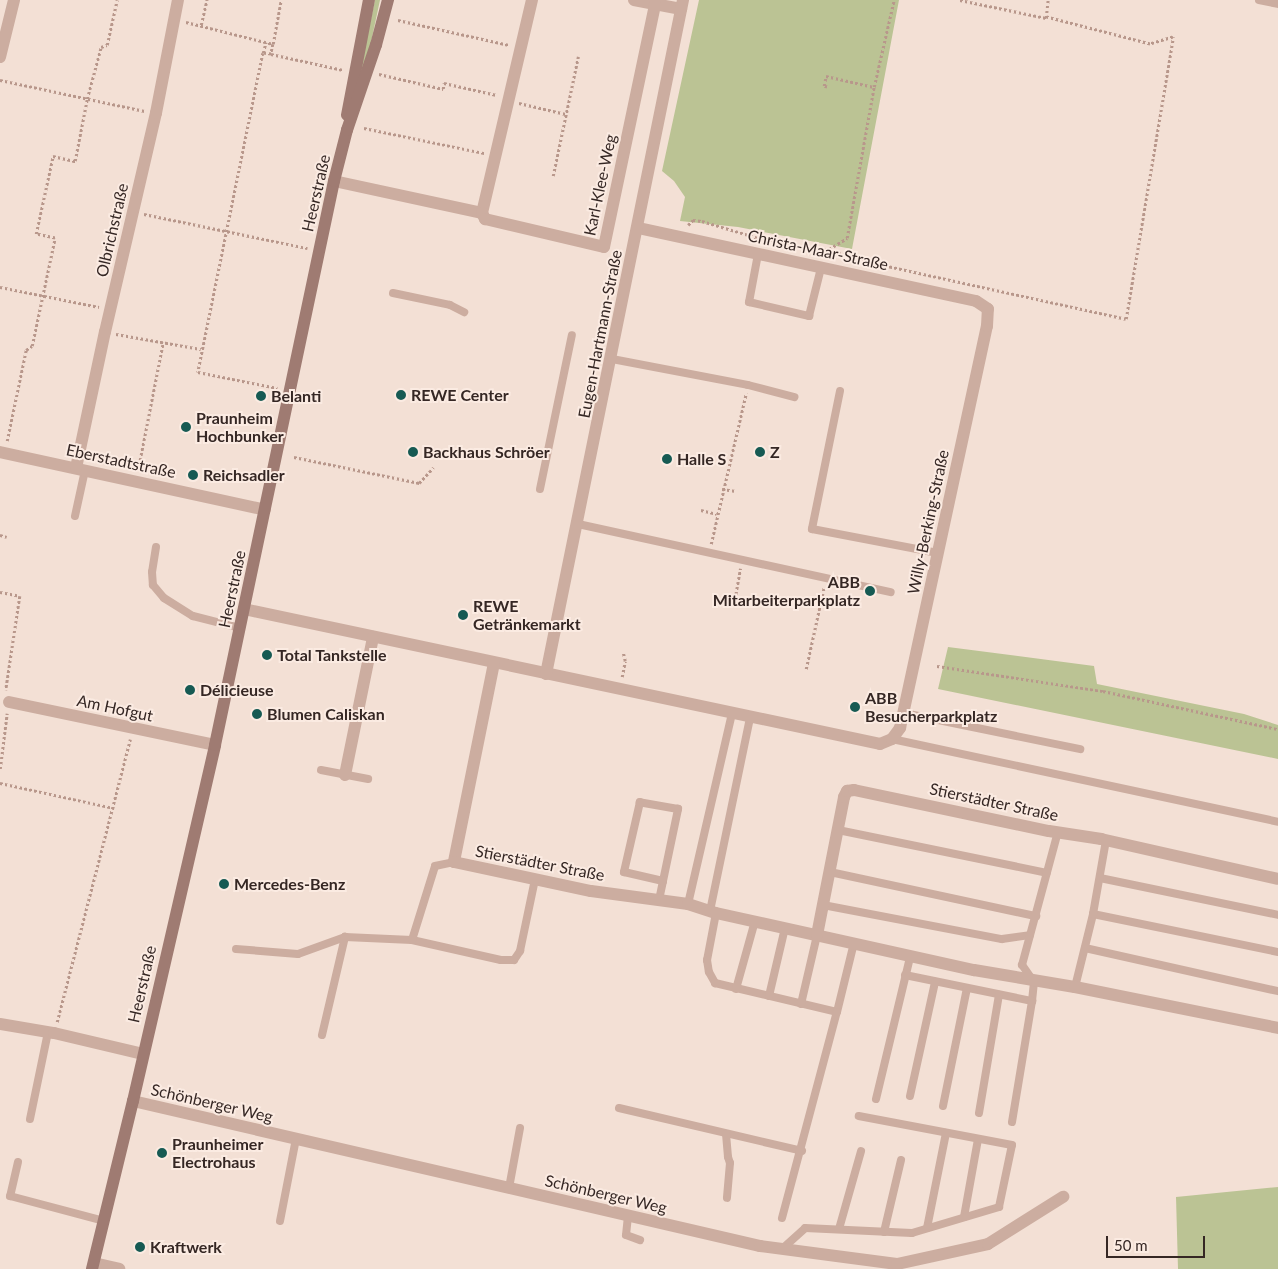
<!DOCTYPE html>
<meta charset="utf-8">
<style>
body{margin:0}
#map{position:relative;width:1278px;height:1269px;overflow:hidden;background:#f3e0d5;font-family:Lato,sans-serif}
div>[style]{position:absolute}
.green>*{inset:0;background:#bbc394}
.path>*{height:2.5px;margin-top:-1.25px;transform-origin:0;background:repeating-linear-gradient(90deg,#b8978b 0 2.5px,transparent 0 5px)}
.service>*{height:8px;margin:-4px;padding:0 4px;transform-origin:4px;border-radius:4px;background:#ccada0}
.minor>*{height:12px;margin:-6px;padding:0 6px;transform-origin:6px;border-radius:6px;background:#ccada0}
.secondary>*{height:12px;margin:-6px;padding:0 6px;transform-origin:6px;border-radius:6px;background:#9f7b72}
.dots>*{width:14px;height:14px;translate:-50% -50%;box-sizing:border-box;border:2px solid #fbebe2;border-radius:50%}
span{translate:-50% -50%;white-space:nowrap;text-align:center;line-height:1.15;-webkit-text-stroke:4px #fbebe2;paint-order:stroke}
.street-label{font-size:16px;color:#352724}
.poi-label{font-size:16px;color:#352724;font-weight:700}
.left{translate:0 -50%;text-align:left}
.right{translate:-100% -50%;text-align:right}
.scale{position:absolute;left:1106px;top:1236px;width:99px;height:22px;box-sizing:border-box;border:2px solid #352724;border-top:0;padding-left:6px;font-size:15px;line-height:18px;white-space:nowrap;color:#352724;-webkit-text-stroke:4px #fbebe2;paint-order:stroke}
</style>
<div id="map">
<div class="green">
<i style="clip-path:polygon(375px 0,380px 0,370px 47px,358px 80px)"></i>
<i style="clip-path:polygon(699px 0,899px 0,852px 249px,738px 227px,680px 221px,685px 197px,674px 181px,662px 171px)"></i>
<i style="clip-path:polygon(948px 647px,1094px 666px,1097px 684px,1244px 714px,1278px 725px,1278px 759px,938px 689px)"></i>
<i style="clip-path:polygon(1278px 1187px,1278px 1269px,1178px 1269px,1176px 1197px)"></i>
</div>
<div class="path">
<i style="left:960px;top:0;width:88px;rotate:11.8deg"></i>
<i style="left:1046px;top:18px;width:18px;rotate:-84deg"></i>
<i style="left:398px;top:20px;width:114px;rotate:12.7deg"></i>
<i style="left:186px;top:22px;width:90px;rotate:14.2deg"></i>
<i style="left:273px;top:44px;width:10px;rotate:101deg"></i>
<i style="left:271px;top:54px;width:8px;rotate:-173deg"></i>
<i style="left:263px;top:53px;width:11px;rotate:-75deg"></i>
<i style="left:201px;top:25px;width:26px;rotate:-77deg"></i>
<i style="left:273px;top:44px;width:45px;rotate:-79.7deg"></i>
<i style="left:263px;top:53px;width:326px;rotate:101.5deg"></i>
<i style="left:198px;top:372px;width:81px;rotate:11.4deg"></i>
<i style="left:271px;top:54px;width:74px;rotate:12.5deg"></i>
<i style="left:379px;top:74px;width:66px;rotate:13.2deg"></i>
<i style="left:443px;top:89px;width:6px;rotate:-81deg"></i>
<i style="left:444px;top:83px;width:54px;rotate:12.8deg"></i>
<i style="left:0;top:80px;width:148px;rotate:12.1deg"></i>
<i style="left:827px;top:87px;width:3px;rotate:-162deg"></i>
<i style="left:824px;top:86px;width:10px;rotate:-79deg"></i>
<i style="left:826px;top:76px;width:49px;rotate:12.9deg"></i>
<i style="left:519px;top:103px;width:48px;rotate:13.2deg"></i>
<i style="left:364px;top:128px;width:123px;rotate:11.8deg"></i>
<i style="left:553px;top:176px;width:122px;rotate:-78.1deg"></i>
<i style="left:144px;top:214px;width:167px;rotate:11.8deg"></i>
<i style="left:688px;top:225px;width:7px;rotate:-45deg"></i>
<i style="left:693px;top:220px;width:9px;rotate:6deg"></i>
<i style="left:702px;top:221px;width:76px;rotate:16.8deg"></i>
<i style="left:775px;top:243px;width:12px"></i>
<i style="left:787px;top:243px;width:23px;rotate:15deg"></i>
<i style="left:809px;top:249px;width:20px"></i>
<i style="left:829px;top:249px;width:21px;rotate:-31deg"></i>
<i style="left:847px;top:238px;width:153px;rotate:-79.9deg"></i>
<i style="left:874px;top:87px;width:89px;rotate:-77.1deg"></i>
<i style="left:829px;top:249px;width:38px;rotate:18deg"></i>
<i style="left:865px;top:261px;width:267px;rotate:12.5deg"></i>
<i style="left:1126px;top:319px;width:286px;rotate:-80.5deg"></i>
<i style="left:1173px;top:37px;width:24px;rotate:163deg"></i>
<i style="left:1150px;top:44px;width:107px;rotate:-165.4deg"></i>
<i style="left:0;top:287px;width:101px;rotate:11.4deg"></i>
<i style="left:116px;top:334px;width:86px;rotate:10deg"></i>
<i style="left:7px;top:441px;width:93px;rotate:-78.2deg"></i>
<i style="left:26px;top:350px;width:7px;rotate:-34deg"></i>
<i style="left:32px;top:346px;width:110px;rotate:-78deg"></i>
<i style="left:55px;top:238px;width:19px;rotate:-168deg"></i>
<i style="left:36px;top:234px;width:80px;rotate:-77.7deg"></i>
<i style="left:53px;top:156px;width:23px;rotate:13deg"></i>
<i style="left:75px;top:161px;width:63px;rotate:-79deg"></i>
<i style="left:87px;top:99px;width:54px;rotate:-74.9deg"></i>
<i style="left:101px;top:47px;width:6px;rotate:-18deg"></i>
<i style="left:107px;top:45px;width:46px;rotate:-77.5deg"></i>
<i style="left:294px;top:457px;width:128px;rotate:11.7deg"></i>
<i style="left:419px;top:483px;width:21px;rotate:-47deg"></i>
<i style="left:138px;top:470px;width:130px;rotate:-78.9deg"></i>
<i style="left:722px;top:489px;width:14px;rotate:8deg"></i>
<i style="left:701px;top:510px;width:16px;rotate:14deg"></i>
<i style="left:0;top:535px;width:7px;rotate:16deg"></i>
<i style="left:711px;top:544px;width:155px;rotate:-76.9deg"></i>
<i style="left:0;top:592px;width:20px;rotate:11deg"></i>
<i style="left:20px;top:596px;width:95px;rotate:98.5deg"></i>
<i style="left:734px;top:604px;width:36px;rotate:-80deg"></i>
<i style="left:937px;top:666px;width:168px;rotate:8.6deg"></i>
<i style="left:1103px;top:691px;width:179px;rotate:12.3deg"></i>
<i style="left:806px;top:669px;width:84px;rotate:-77.6deg"></i>
<i style="left:622px;top:677px;width:16px;rotate:-79deg"></i>
<i style="left:625px;top:661px;width:9px;rotate:-103deg"></i>
<i style="left:0;top:769px;width:56px;rotate:-82.9deg"></i>
<i style="left:0;top:783px;width:117px;rotate:12.4deg"></i>
<i style="left:57px;top:1022px;width:292px;rotate:-75.5deg"></i>
</div>
<div class="service">
<i style="left:1259px;top:0;width:19px;rotate:12deg"></i>
<i style="left:758px;top:254px;width:49px;rotate:100.6deg"></i>
<i style="left:749px;top:302px;width:62px;rotate:13.1deg"></i>
<i style="left:809px;top:316px;width:49px;rotate:-76deg"></i>
<i style="left:393px;top:293px;width:58px;rotate:11.9deg"></i>
<i style="left:450px;top:305px;width:16px;rotate:27deg"></i>
<i style="left:612px;top:359px;width:138px;rotate:10.8deg"></i>
<i style="left:748px;top:385px;width:48px;rotate:14.6deg"></i>
<i style="left:840px;top:391px;width:141px;rotate:101.5deg"></i>
<i style="left:812px;top:529px;width:128px;rotate:10.8deg"></i>
<i style="left:540px;top:489px;width:157px;rotate:-78.3deg"></i>
<i style="left:75px;top:516px;width:47px;rotate:-77.7deg"></i>
<i style="left:578px;top:524px;width:320px;rotate:12.3deg"></i>
<i style="left:156px;top:547px;width:25px;rotate:99deg"></i>
<i style="left:152px;top:572px;width:13px;rotate:86deg"></i>
<i style="left:153px;top:585px;width:17px;rotate:50deg"></i>
<i style="left:164px;top:598px;width:34px;rotate:32deg"></i>
<i style="left:193px;top:616px;width:49px;rotate:14.3deg"></i>
<i style="left:904px;top:713px;width:180px;rotate:11.6deg"></i>
<i style="left:892px;top:739px;width:395px;rotate:12.1deg"></i>
<i style="left:321px;top:770px;width:48px;rotate:10.8deg"></i>
<i style="left:838px;top:830px;width:213px;rotate:11.6deg"></i>
<i style="left:830px;top:872px;width:211px;rotate:12.1deg"></i>
<i style="left:1100px;top:878px;width:182px;rotate:11.7deg"></i>
<i style="left:659px;top:900px;width:19px;rotate:-78deg"></i>
<i style="left:663px;top:881px;width:74px;rotate:-78.2deg"></i>
<i style="left:678px;top:809px;width:39px;rotate:-170deg"></i>
<i style="left:640px;top:802px;width:72px;rotate:102.9deg"></i>
<i style="left:624px;top:872px;width:40px;rotate:13deg"></i>
<i style="left:688px;top:904px;width:196px;rotate:-77deg"></i>
<i style="left:823px;top:905px;width:182px;rotate:10.8deg"></i>
<i style="left:1002px;top:939px;width:28px;rotate:-8deg"></i>
<i style="left:710px;top:911px;width:198px;rotate:-78.3deg"></i>
<i style="left:716px;top:913px;width:48px;rotate:100.8deg"></i>
<i style="left:707px;top:960px;width:12px;rotate:81deg"></i>
<i style="left:709px;top:972px;width:13px;rotate:61deg"></i>
<i style="left:715px;top:983px;width:125px;rotate:13.4deg"></i>
<i style="left:837px;top:1012px;width:71px;rotate:-76.2deg"></i>
<i style="left:1093px;top:914px;width:189px;rotate:11.6deg"></i>
<i style="left:412px;top:940px;width:91px;rotate:12.7deg"></i>
<i style="left:501px;top:960px;width:13px"></i>
<i style="left:514px;top:960px;width:11px;rotate:-56deg"></i>
<i style="left:520px;top:951px;width:74px;rotate:-78.2deg"></i>
<i style="left:1085px;top:948px;width:198px;rotate:12.6deg"></i>
<i style="left:236px;top:949px;width:62px;rotate:4.6deg"></i>
<i style="left:298px;top:954px;width:50px;rotate:-19.9deg"></i>
<i style="left:345px;top:937px;width:67px;rotate:2.6deg"></i>
<i style="left:412px;top:940px;width:77px;rotate:-72.7deg"></i>
<i style="left:435px;top:866px;width:19px;rotate:-12deg"></i>
<i style="left:905px;top:975px;width:130px;rotate:11.6deg"></i>
<i style="left:1032px;top:1001px;width:19px;rotate:-84deg"></i>
<i style="left:1034px;top:982px;width:21px;rotate:-125deg"></i>
<i style="left:1022px;top:965px;width:138px;rotate:-74.9deg"></i>
<i style="left:1075px;top:987px;width:75px;rotate:-76.1deg"></i>
<i style="left:1093px;top:914px;width:75px;rotate:-80deg"></i>
<i style="left:736px;top:989px;width:71px;rotate:-74.4deg"></i>
<i style="left:769px;top:996px;width:70px;rotate:-76.8deg"></i>
<i style="left:801px;top:1004px;width:71px;rotate:-76.9deg"></i>
<i style="left:322px;top:1035px;width:101px;rotate:-76.8deg"></i>
<i style="left:910px;top:1096px;width:117px;rotate:-77.6deg"></i>
<i style="left:876px;top:1099px;width:146px;rotate:-76.5deg"></i>
<i style="left:943px;top:1106px;width:120px;rotate:-78.5deg"></i>
<i style="left:619px;top:1108px;width:188px;rotate:13.2deg"></i>
<i style="left:979px;top:1113px;width:120px;rotate:-80.4deg"></i>
<i style="left:30px;top:1119px;width:89px;rotate:-78.3deg"></i>
<i style="left:1012px;top:1122px;width:123px;rotate:-80.6deg"></i>
<i style="left:726px;top:1134px;width:23px;rotate:85deg"></i>
<i style="left:728px;top:1157px;width:6px;rotate:72deg"></i>
<i style="left:730px;top:1163px;width:35px;rotate:95deg"></i>
<i style="left:18px;top:1162px;width:35px;rotate:103deg"></i>
<i style="left:10px;top:1196px;width:97px;rotate:14.9deg"></i>
<i style="left:509px;top:1188px;width:61px;rotate:-79.6deg"></i>
<i style="left:628px;top:1216px;width:19px;rotate:96deg"></i>
<i style="left:626px;top:1235px;width:15px;rotate:20deg"></i>
<i style="left:964px;top:1217px;width:79px;rotate:-79.8deg"></i>
<i style="left:782px;top:1218px;width:213px;rotate:-75.1deg"></i>
<i style="left:280px;top:1221px;width:84px;rotate:-79deg"></i>
<i style="left:927px;top:1228px;width:97px;rotate:-78.7deg"></i>
<i style="left:839px;top:1229px;width:81px;rotate:-74.2deg"></i>
<i style="left:884px;top:1232px;width:74px;rotate:-76.7deg"></i>
<i style="left:782px;top:1249px;width:31px;rotate:-42deg"></i>
<i style="left:805px;top:1228px;width:107px;rotate:2.7deg"></i>
<i style="left:912px;top:1233px;width:91px;rotate:-16.6deg"></i>
<i style="left:999px;top:1207px;width:63px;rotate:-78.2deg"></i>
<i style="left:1012px;top:1145px;width:156px;rotate:-169.3deg"></i>
</div>
<div class="minor">
<i style="left:634px;top:0;width:48px;rotate:10.8deg"></i>
<i style="left:0;top:57px;width:59px;rotate:-76.2deg"></i>
<i style="left:334px;top:181px;width:151px;rotate:12.2deg"></i>
<i style="left:482px;top:213px;width:219px;rotate:-76.8deg"></i>
<i style="left:482px;top:213px;width:7px;rotate:63deg"></i>
<i style="left:485px;top:219px;width:122px;rotate:13.2deg"></i>
<i style="left:604px;top:247px;width:248px;rotate:-78.1deg"></i>
<i style="left:0;top:452px;width:271px;rotate:12.3deg"></i>
<i style="left:76px;top:468px;width:139px;rotate:-78deg"></i>
<i style="left:105px;top:332px;width:225px;rotate:-76.9deg"></i>
<i style="left:156px;top:113px;width:115px;rotate:-79deg"></i>
<i style="left:244px;top:609px;width:650px;rotate:11.98deg"></i>
<i style="left:880px;top:744px;width:13px;rotate:-23deg"></i>
<i style="left:892px;top:739px;width:14px;rotate:-54deg"></i>
<i style="left:900px;top:728px;width:411px;rotate:-77.8deg"></i>
<i style="left:987px;top:326px;width:17px;rotate:-87deg"></i>
<i style="left:988px;top:309px;width:14px;rotate:-146deg"></i>
<i style="left:976px;top:301px;width:346px;rotate:-167.8deg"></i>
<i style="left:494px;top:663px;width:203px;rotate:101.4deg"></i>
<i style="left:454px;top:862px;width:140px;rotate:12deg"></i>
<i style="left:591px;top:891px;width:98px;rotate:7.6deg"></i>
<i style="left:688px;top:904px;width:29px;rotate:18deg"></i>
<i style="left:716px;top:913px;width:264px;rotate:12.5deg"></i>
<i style="left:974px;top:970px;width:102px;rotate:9.6deg"></i>
<i style="left:1075px;top:987px;width:207px;rotate:11.4deg"></i>
<i style="left:546px;top:674px;width:688px;rotate:-78.51deg"></i>
<i style="left:9px;top:702px;width:210px;rotate:11.8deg"></i>
<i style="left:345px;top:775px;width:141px;rotate:-78.5deg"></i>
<i style="left:817px;top:935px;width:141px;rotate:-78.9deg"></i>
<i style="left:844px;top:797px;width:7px;rotate:-63deg"></i>
<i style="left:847px;top:791px;width:7px;rotate:-8deg"></i>
<i style="left:854px;top:790px;width:199px;rotate:11.9deg"></i>
<i style="left:1049px;top:831px;width:53px;rotate:8.7deg"></i>
<i style="left:1101px;top:839px;width:181px;rotate:12.7deg"></i>
<i style="left:0;top:1024px;width:55px;rotate:9.5deg"></i>
<i style="left:54px;top:1033px;width:91px;rotate:13.3deg"></i>
<i style="left:133px;top:1101px;width:644px;rotate:13.02deg"></i>
<i style="left:760px;top:1246px;width:138px;rotate:7.5deg"></i>
<i style="left:897px;top:1264px;width:93px;rotate:-12.4deg"></i>
<i style="left:988px;top:1244px;width:89px;rotate:-32.1deg"></i>
<i style="left:94px;top:1263px;width:26px;rotate:13deg"></i>
</div>
<div class="secondary">
<i style="left:347px;top:115px;width:117px;rotate:-79.2deg"></i>
<i style="left:92px;top:1269px;width:173px;rotate:-76.3deg"></i>
<i style="left:133px;top:1101px;width:365px;rotate:-77deg"></i>
<i style="left:215px;top:745px;width:576px;rotate:-78.09deg"></i>
<i style="left:334px;top:181px;width:53px;rotate:-75.7deg"></i>
<i style="left:347px;top:130px;width:90px;rotate:-71.2deg"></i>
<i style="left:376px;top:45px;width:47px;rotate:-75.1deg"></i>
</div>
<div class="dots">
<i style="left:401px;top:395px;background:#165a53"></i>
<i style="left:261px;top:396px;background:#165a53"></i>
<i style="left:186px;top:427px;background:#165a53"></i>
<i style="left:413px;top:452px;background:#165a53"></i>
<i style="left:760px;top:452px;background:#165a53"></i>
<i style="left:667px;top:459px;background:#165a53"></i>
<i style="left:193px;top:475px;background:#165a53"></i>
<i style="left:870px;top:591px;background:#165a53"></i>
<i style="left:463px;top:615px;background:#165a53"></i>
<i style="left:267px;top:655px;background:#165a53"></i>
<i style="left:190px;top:690px;background:#165a53"></i>
<i style="left:855px;top:707px;background:#165a53"></i>
<i style="left:257px;top:714px;background:#165a53"></i>
<i style="left:224px;top:884px;background:#165a53"></i>
<i style="left:162px;top:1153px;background:#165a53"></i>
<i style="left:140px;top:1247px;background:#165a53"></i>
</div>
<div class="street-label">
<span style="left:600px;top:185px;rotate:-78deg">Karl-Klee-Weg</span>
<span style="left:316px;top:193px;rotate:-77deg">Heerstraße</span>
<span style="left:112px;top:230px;rotate:-77deg">Olbrichstraße</span>
<span style="left:818px;top:250px;rotate:12deg">Christa-Maar-Straße</span>
<span style="left:600px;top:334px;rotate:-79deg">Eugen-Hartmann-Straße</span>
<span style="left:121px;top:461px;rotate:12deg">Eberstadtstraße</span>
<span style="left:928px;top:522px;rotate:-78deg">Willy-Berking-Straße</span>
<span style="left:232px;top:589px;rotate:-78deg">Heerstraße</span>
<span style="left:115px;top:708px;rotate:12deg">Am Hofgut</span>
<span style="left:994px;top:802px;rotate:12deg">Stierstädter Straße</span>
<span style="left:540px;top:863px;rotate:11deg">Stierstädter Straße</span>
<span style="left:142px;top:984px;rotate:-77deg">Heerstraße</span>
<span style="left:212px;top:1103px;rotate:13deg">Schönberger Weg</span>
<span style="left:606px;top:1194px;rotate:13deg">Schönberger Weg</span>
</div>
<div class="poi-label">
<span class="left" style="left:411px;top:395px">REWE Center</span>
<span class="left" style="left:271px;top:396px">Belanti</span>
<span class="left" style="left:196px;top:427px">Praunheim<br>Hochbunker</span>
<span class="left" style="left:423px;top:452px">Backhaus Schröer</span>
<span class="left" style="left:770px;top:452px">Z</span>
<span class="left" style="left:677px;top:459px">Halle S</span>
<span class="left" style="left:203px;top:475px">Reichsadler</span>
<span class="right" style="left:860px;top:591px">ABB<br>Mitarbeiterparkplatz</span>
<span class="left" style="left:473px;top:615px">REWE<br>Getränkemarkt</span>
<span class="left" style="left:277px;top:655px">Total Tankstelle</span>
<span class="left" style="left:200px;top:690px">Délicieuse</span>
<span class="left" style="left:865px;top:707px">ABB<br>Besucherparkplatz</span>
<span class="left" style="left:267px;top:714px">Blumen Caliskan</span>
<span class="left" style="left:234px;top:884px">Mercedes-Benz</span>
<span class="left" style="left:172px;top:1153px">Praunheimer<br>Electrohaus</span>
<span class="left" style="left:150px;top:1247px">Kraftwerk</span>
</div>
<div class="scale">50 m</div>
</div>
